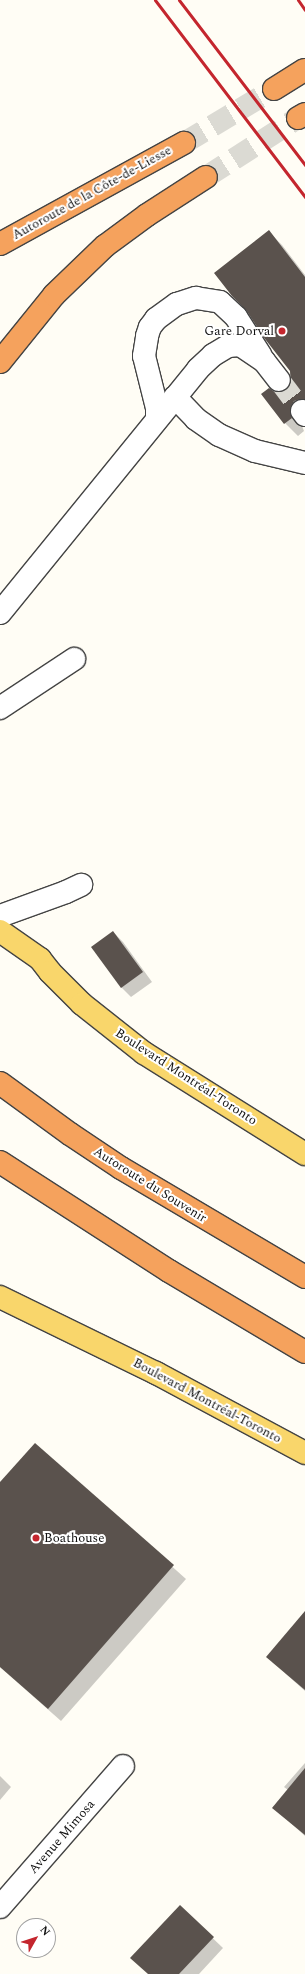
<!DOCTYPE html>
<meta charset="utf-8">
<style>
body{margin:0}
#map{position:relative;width:305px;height:1974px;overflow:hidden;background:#fffdf5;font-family:Spectral,serif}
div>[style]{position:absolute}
.shadow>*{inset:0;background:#0003}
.building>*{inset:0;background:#5a524d}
.minor-tunnel>*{height:22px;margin-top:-11px;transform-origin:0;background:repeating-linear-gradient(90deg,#dbdad3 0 22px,transparent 0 33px)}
.highway-tunnel>*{height:22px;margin-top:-11px;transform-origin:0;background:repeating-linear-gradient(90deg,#dbdad3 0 22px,transparent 0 33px)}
.roads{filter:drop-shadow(1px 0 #444) drop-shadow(-1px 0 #444) drop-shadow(0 1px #444) drop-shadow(0 -1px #444)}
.minor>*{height:22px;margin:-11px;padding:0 11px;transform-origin:11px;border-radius:11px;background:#fff}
.major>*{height:22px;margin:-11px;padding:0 11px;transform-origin:11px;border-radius:11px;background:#f9d66b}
.highway>*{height:22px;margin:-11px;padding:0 11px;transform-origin:11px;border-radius:11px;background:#f5a25d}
.rail>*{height:3px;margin:-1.5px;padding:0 1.5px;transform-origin:1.5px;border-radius:1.5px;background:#c4262e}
.dots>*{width:11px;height:11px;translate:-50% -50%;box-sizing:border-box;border:2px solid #fff;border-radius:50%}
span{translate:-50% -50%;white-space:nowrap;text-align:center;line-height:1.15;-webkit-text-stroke:4px #fff;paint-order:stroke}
.street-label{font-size:13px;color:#111}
.poi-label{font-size:13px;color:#111}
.right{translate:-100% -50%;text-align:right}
.left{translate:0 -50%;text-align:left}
.north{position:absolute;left:16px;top:1918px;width:40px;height:40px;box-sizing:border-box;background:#fff;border:1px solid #a0a0a0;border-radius:50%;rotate:51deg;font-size:11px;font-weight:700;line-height:16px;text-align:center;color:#111}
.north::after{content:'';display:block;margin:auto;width:14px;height:18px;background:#c4262e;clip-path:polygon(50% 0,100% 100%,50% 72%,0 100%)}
</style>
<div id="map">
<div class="shadow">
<i style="clip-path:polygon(269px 232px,282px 245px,305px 275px,305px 417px,302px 426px,304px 431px,298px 436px,285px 423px,263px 394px,281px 393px,287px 391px,292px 385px)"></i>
<i style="clip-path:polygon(113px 932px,123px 942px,152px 982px,131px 997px,121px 987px)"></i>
<i style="clip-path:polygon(35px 1444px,186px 1579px,61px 1721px,0 1667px,0 1484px)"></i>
<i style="clip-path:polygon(305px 1612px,305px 1691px,267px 1657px)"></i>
<i style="clip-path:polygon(305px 1763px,305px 1836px,273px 1807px,288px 1790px,284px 1787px)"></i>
<i style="clip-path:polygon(0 1776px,11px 1787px,0 1800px)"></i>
<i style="clip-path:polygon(180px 1907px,223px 1948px,199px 1974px,149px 1974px)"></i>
</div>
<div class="building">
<i style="clip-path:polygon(269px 230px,305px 277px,305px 399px,300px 399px,294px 401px,291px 406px,290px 412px,292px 418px,284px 424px,261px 394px,269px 388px,275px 392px,281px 392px,286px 390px,291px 384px,290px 371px,265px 339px,246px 310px,232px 296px,214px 273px)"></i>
<i style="clip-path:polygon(113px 931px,143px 972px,121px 988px,91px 947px)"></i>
<i style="clip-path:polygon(35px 1443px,174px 1565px,48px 1709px,0 1667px,0 1482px)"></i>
<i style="clip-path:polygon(305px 1611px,305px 1690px,266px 1657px)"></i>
<i style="clip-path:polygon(305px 1768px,305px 1835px,272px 1808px)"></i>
<i style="clip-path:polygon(180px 1905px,214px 1937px,179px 1974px,148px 1974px,130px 1958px)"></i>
</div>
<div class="minor-tunnel">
<i style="left:279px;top:380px;width:39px;rotate:53deg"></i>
</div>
<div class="highway-tunnel">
<i style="left:184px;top:143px;width:105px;rotate:-31deg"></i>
<i style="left:206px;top:177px;width:109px;rotate:-32.7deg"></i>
</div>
<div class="roads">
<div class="minor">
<i style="left:175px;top:397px;width:30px;rotate:46deg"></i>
<i style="left:196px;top:419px;width:28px;rotate:35deg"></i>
<i style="left:219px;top:435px;width:39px;rotate:24deg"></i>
<i style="left:255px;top:451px;width:51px;rotate:13.5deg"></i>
<i style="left:302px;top:411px;width:5px;rotate:53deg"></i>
<i style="left:157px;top:419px;width:11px;rotate:-90deg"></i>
<i style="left:157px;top:408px;width:54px;rotate:-104deg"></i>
<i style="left:144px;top:356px;width:20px;rotate:-81deg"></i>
<i style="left:147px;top:336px;width:9px;rotate:-72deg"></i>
<i style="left:150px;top:327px;width:10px;rotate:-53deg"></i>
<i style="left:156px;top:319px;width:26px;rotate:-36deg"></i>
<i style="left:177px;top:304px;width:20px;rotate:-18deg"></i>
<i style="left:196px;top:298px;width:24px;rotate:9deg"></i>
<i style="left:220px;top:302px;width:22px;rotate:43deg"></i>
<i style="left:236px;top:317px;width:46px;rotate:57.3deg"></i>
<i style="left:0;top:613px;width:314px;rotate:-50.9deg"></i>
<i style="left:198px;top:369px;width:21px;rotate:-43deg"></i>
<i style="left:213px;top:355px;width:17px;rotate:-31deg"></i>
<i style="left:228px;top:346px;width:12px;rotate:-5deg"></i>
<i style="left:240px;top:345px;width:29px;rotate:34deg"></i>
<i style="left:264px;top:361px;width:24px;rotate:52deg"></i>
<i style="left:0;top:708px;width:89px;rotate:-33.5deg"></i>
<i style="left:0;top:916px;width:70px;rotate:-20deg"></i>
<i style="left:66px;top:892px;width:17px;rotate:-25deg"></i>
<i style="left:0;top:1907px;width:187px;rotate:-48.9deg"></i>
</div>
<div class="major">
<i style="left:0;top:931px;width:49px;rotate:35deg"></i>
<i style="left:40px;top:959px;width:16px;rotate:52deg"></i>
<i style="left:50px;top:972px;width:45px;rotate:45deg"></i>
<i style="left:82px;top:1004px;width:79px;rotate:38.3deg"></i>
<i style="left:144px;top:1053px;width:190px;rotate:32.1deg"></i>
<i style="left:0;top:1297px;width:174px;rotate:26deg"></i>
<i style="left:156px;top:1373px;width:169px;rotate:28.2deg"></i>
</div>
<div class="highway">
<i style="left:274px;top:89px;width:36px;rotate:-32deg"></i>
<i style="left:298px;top:118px;width:8px;rotate:-30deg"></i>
<i style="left:0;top:244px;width:210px;rotate:-28.8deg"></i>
<i style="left:0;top:362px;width:86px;rotate:-51.1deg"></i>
<i style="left:54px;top:295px;width:71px;rotate:-43.9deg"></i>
<i style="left:105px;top:246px;width:52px;rotate:-36.4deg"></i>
<i style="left:147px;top:215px;width:70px;rotate:-32.8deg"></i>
<i style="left:0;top:1083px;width:87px;rotate:36.1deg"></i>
<i style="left:70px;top:1134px;width:61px;rotate:33.7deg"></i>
<i style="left:121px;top:1168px;width:214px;rotate:30.6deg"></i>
<i style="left:0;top:1162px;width:201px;rotate:32.8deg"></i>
<i style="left:169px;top:1271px;width:158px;rotate:30.8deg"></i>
</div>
</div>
<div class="rail">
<i style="left:155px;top:0;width:248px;rotate:52.7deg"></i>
<i style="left:179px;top:0;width:208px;rotate:52.6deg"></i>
<i style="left:298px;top:0;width:12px;rotate:55deg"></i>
</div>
<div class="dots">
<i style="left:282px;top:331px;background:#c4262e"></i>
<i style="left:36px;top:1538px;background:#c4262e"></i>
</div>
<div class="street-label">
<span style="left:92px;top:193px;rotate:-29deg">Autoroute de la Côte-de-Liesse</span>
<span style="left:186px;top:1077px;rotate:33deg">Boulevard Montréal-Toronto</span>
<span style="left:150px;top:1185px;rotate:32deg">Autoroute du Souvenir</span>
<span style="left:207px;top:1401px;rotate:28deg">Boulevard Montréal-Toronto</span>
<span style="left:62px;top:1837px;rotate:-49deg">Avenue Mimosa</span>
</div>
<div class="poi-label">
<span class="right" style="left:274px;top:331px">Gare Dorval</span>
<span class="left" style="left:44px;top:1538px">Boathouse</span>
</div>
<div class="north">N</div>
</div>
